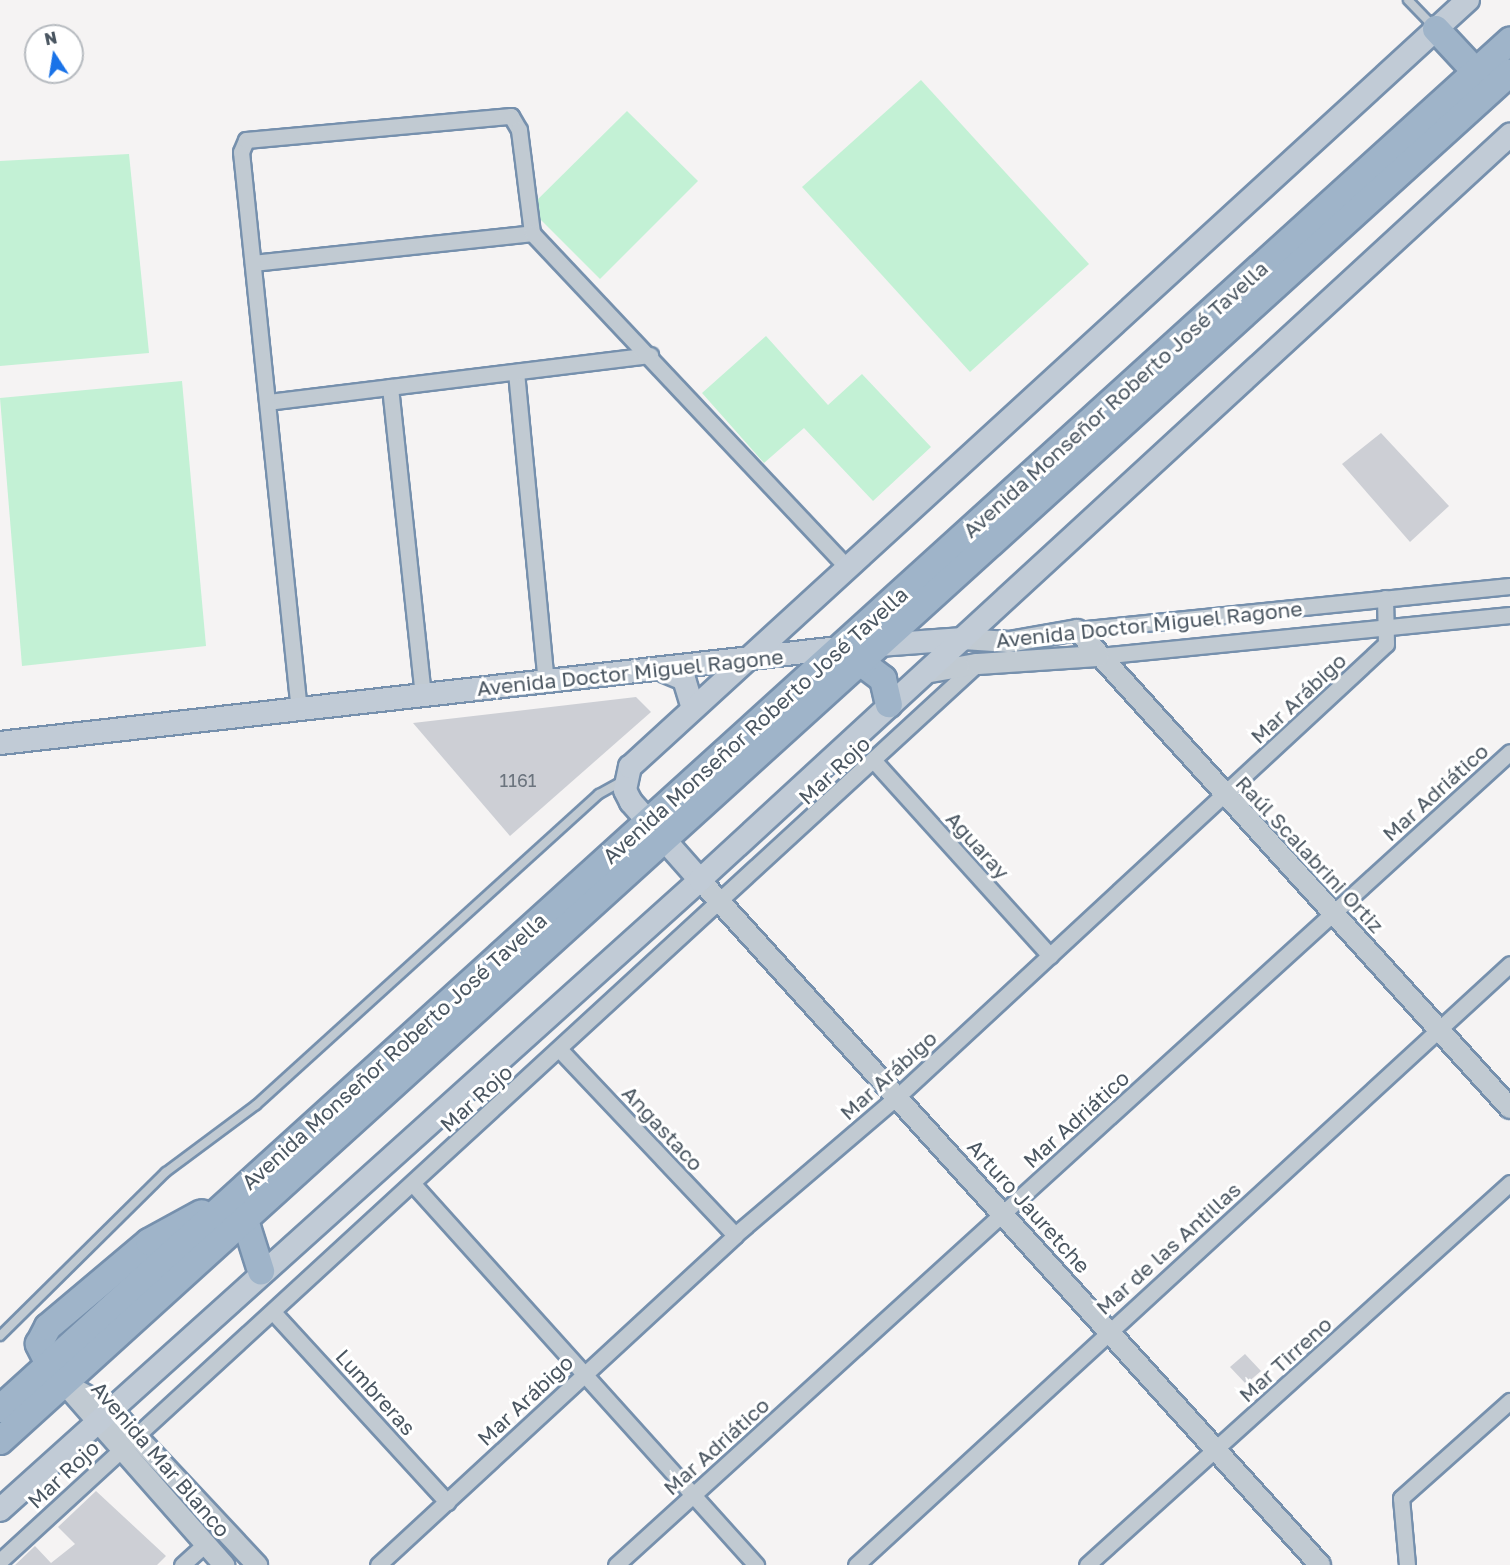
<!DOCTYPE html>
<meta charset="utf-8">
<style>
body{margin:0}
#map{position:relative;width:1510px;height:1565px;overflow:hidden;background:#f5f3f3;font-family:"Golos Text",sans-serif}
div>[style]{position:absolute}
.green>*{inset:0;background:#c3f1d5}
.building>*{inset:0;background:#cdcfd5}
.roads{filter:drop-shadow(2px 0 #7690ad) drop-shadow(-2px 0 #7690ad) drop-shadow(0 2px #7690ad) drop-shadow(0 -2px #7690ad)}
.service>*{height:8px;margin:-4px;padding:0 4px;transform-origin:4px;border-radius:4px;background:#c1cad2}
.minor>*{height:15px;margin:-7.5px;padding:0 7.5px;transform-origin:7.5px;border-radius:7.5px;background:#c1cad2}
.tertiary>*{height:20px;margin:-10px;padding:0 10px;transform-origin:10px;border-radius:10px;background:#c1cad2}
.secondary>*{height:22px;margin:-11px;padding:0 11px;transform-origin:11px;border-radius:11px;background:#c1cbd6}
.trunk>*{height:26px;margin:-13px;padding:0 13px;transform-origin:13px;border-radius:13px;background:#9fb4c9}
span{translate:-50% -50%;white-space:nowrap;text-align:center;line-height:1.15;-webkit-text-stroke:6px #fff;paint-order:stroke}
.number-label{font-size:18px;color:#6b747e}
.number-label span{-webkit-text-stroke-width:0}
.street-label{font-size:21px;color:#4a5661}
.north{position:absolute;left:24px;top:24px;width:60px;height:60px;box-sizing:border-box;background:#fff;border:2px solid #b7bbc0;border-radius:50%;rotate:348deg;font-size:16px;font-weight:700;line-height:24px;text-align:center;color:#4a5661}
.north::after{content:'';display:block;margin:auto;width:21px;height:27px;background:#1a73e8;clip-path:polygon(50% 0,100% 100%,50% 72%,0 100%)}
</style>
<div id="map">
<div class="green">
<i style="clip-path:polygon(921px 80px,1089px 264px,970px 372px,802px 187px)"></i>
<i style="clip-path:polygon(627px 111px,698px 181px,600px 279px,529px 208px)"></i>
<i style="clip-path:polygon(129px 154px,149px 353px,0 366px,0 161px)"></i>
<i style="clip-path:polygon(766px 336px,828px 405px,862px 374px,931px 447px,873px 501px,804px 428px,764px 463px,702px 393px)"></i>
<i style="clip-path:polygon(182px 381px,206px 646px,22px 666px,0 398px)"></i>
</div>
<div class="building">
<i style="clip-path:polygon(1381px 433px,1449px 506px,1410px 542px,1342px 464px)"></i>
<i style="clip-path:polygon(636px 697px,651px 712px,510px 836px,413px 723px)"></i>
<i style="clip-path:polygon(1245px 1354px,1261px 1371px,1246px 1384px,1230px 1367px)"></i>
<i style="clip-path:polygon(96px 1491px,166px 1556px,157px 1565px,15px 1565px,35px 1546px,51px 1563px,75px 1544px,58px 1527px)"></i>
</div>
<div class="roads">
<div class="service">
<i style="left:1408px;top:0;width:37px;rotate:46deg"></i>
<i style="left:0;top:1336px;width:233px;rotate:-44.7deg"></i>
<i style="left:166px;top:1172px;width:112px;rotate:-36.7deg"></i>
<i style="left:256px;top:1105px;width:463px;rotate:-42.2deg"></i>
<i style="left:599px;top:794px;width:26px;rotate:-29deg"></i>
</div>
<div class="minor">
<i style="left:253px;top:263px;width:281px;rotate:-6.1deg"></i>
<i style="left:516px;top:372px;width:312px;rotate:84.5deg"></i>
<i style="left:390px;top:387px;width:310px;rotate:83.9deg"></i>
<i style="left:268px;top:402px;width:385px;rotate:-7deg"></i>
<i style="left:1077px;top:630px;width:435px;rotate:-5.8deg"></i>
<i style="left:1099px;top:656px;width:413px;rotate:-5.7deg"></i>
<i style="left:299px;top:711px;width:562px;rotate:-95.92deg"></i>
<i style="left:241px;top:152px;width:13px;rotate:-67deg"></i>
<i style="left:246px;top:140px;width:266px;rotate:-5.2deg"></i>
<i style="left:511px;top:116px;width:16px;rotate:60deg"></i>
<i style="left:519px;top:130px;width:104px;rotate:82.8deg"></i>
<i style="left:532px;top:233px;width:461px;rotate:46.7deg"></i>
<i style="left:875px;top:762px;width:261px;rotate:47.9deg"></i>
<i style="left:560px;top:1050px;width:255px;rotate:46.6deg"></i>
<i style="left:413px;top:1184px;width:513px;rotate:48deg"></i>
<i style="left:273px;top:1312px;width:258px;rotate:47.5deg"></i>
<i style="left:0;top:1561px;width:1326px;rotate:-42.56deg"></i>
<i style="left:182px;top:1565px;width:30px;rotate:-42deg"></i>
<i style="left:378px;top:1565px;width:486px;rotate:-42.7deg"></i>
<i style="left:735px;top:1235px;width:214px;rotate:-40.5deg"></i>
<i style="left:898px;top:1096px;width:665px;rotate:-42.81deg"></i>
<i style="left:1386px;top:644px;width:46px;rotate:-91.2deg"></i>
<i style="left:616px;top:1565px;width:1208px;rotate:-42.28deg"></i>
<i style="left:856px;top:1565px;width:888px;rotate:-42.58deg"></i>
<i style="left:1087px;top:1565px;width:570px;rotate:-42.08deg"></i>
<i style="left:1407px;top:1565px;width:67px;rotate:-95.1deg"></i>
<i style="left:1401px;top:1498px;width:146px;rotate:-41.7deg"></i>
</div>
<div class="tertiary">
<i style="left:963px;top:639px;width:46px;rotate:3.7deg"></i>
<i style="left:1009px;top:642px;width:69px;rotate:-10deg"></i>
<i style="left:1077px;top:630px;width:645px;rotate:47.83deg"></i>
<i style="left:925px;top:673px;width:53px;rotate:-9.8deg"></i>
<i style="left:977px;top:664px;width:122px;rotate:-3.8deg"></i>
<i style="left:700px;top:880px;width:924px;rotate:47.85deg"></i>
<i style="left:64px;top:1383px;width:54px;rotate:29deg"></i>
<i style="left:111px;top:1409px;width:214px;rotate:46.9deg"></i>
<i style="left:69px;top:1389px;width:235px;rotate:48.6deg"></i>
</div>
<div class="secondary">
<i style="left:665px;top:671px;width:21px;rotate:23deg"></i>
<i style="left:684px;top:679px;width:30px;rotate:73deg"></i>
<i style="left:0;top:743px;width:844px;rotate:-6.46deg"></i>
<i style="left:839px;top:648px;width:124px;rotate:-4.2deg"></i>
<i style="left:700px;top:880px;width:104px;rotate:-131.5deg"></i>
<i style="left:631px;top:802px;width:13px;rotate:-117deg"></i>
<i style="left:625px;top:790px;width:24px;rotate:-78deg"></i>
<i style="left:630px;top:767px;width:1136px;rotate:-42.47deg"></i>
<i style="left:0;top:1510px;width:942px;rotate:-41.99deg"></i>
<i style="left:700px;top:880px;width:1101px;rotate:-42.61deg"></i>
</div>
<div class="trunk">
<i style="left:1436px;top:29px;width:59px;rotate:47.1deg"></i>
<i style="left:847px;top:652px;width:45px;rotate:36.9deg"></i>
<i style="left:883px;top:679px;width:26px;rotate:77deg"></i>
<i style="left:244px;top:1217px;width:57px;rotate:72.5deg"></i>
<i style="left:50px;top:1366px;width:25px;rotate:-117deg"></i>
<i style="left:39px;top:1344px;width:19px;rotate:-62deg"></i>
<i style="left:48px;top:1327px;width:132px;rotate:-40.1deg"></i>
<i style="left:149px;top:1242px;width:60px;rotate:-28.7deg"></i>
<i style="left:0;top:1409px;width:2038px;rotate:-42.18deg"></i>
<i style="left:0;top:1441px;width:2038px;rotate:-42.18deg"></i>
</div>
</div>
<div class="number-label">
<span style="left:518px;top:780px">1161</span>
</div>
<div class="street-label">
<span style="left:1115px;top:399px;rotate:-42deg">Avenida Monseñor Roberto José Tavella</span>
<span style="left:1149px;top:624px;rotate:-6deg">Avenida Doctor Miguel Ragone</span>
<span style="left:630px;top:672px;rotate:-6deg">Avenida Doctor Miguel Ragone</span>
<span style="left:1298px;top:698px;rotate:-43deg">Mar Arábigo</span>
<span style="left:755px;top:725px;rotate:-42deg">Avenida Monseñor Roberto José Tavella</span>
<span style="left:834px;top:770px;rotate:-43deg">Mar Rojo</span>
<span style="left:1435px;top:792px;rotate:-42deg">Mar Adriático</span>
<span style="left:978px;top:845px;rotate:48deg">Aguaray</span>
<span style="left:1310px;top:854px;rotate:47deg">Raúl Scalabrini Ortiz</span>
<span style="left:394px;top:1051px;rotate:-42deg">Avenida Monseñor Roberto José Tavella</span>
<span style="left:888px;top:1075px;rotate:-42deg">Mar Arábigo</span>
<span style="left:476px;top:1098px;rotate:-42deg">Mar Rojo</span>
<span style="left:1076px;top:1119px;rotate:-42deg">Mar Adriático</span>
<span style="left:663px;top:1128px;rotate:47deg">Angastaco</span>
<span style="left:1029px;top:1206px;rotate:48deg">Arturo Jauretche</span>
<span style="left:1168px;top:1248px;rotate:-42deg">Mar de las Antillas</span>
<span style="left:1285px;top:1359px;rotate:-42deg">Mar Tirreno</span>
<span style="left:376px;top:1392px;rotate:48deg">Lumbreras</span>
<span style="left:525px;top:1400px;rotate:-43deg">Mar Arábigo</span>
<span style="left:716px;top:1446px;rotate:-42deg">Mar Adriático</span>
<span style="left:161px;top:1459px;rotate:49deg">Avenida Mar Blanco</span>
<span style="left:63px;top:1474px;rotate:-43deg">Mar Rojo</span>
</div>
<div class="north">N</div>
</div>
